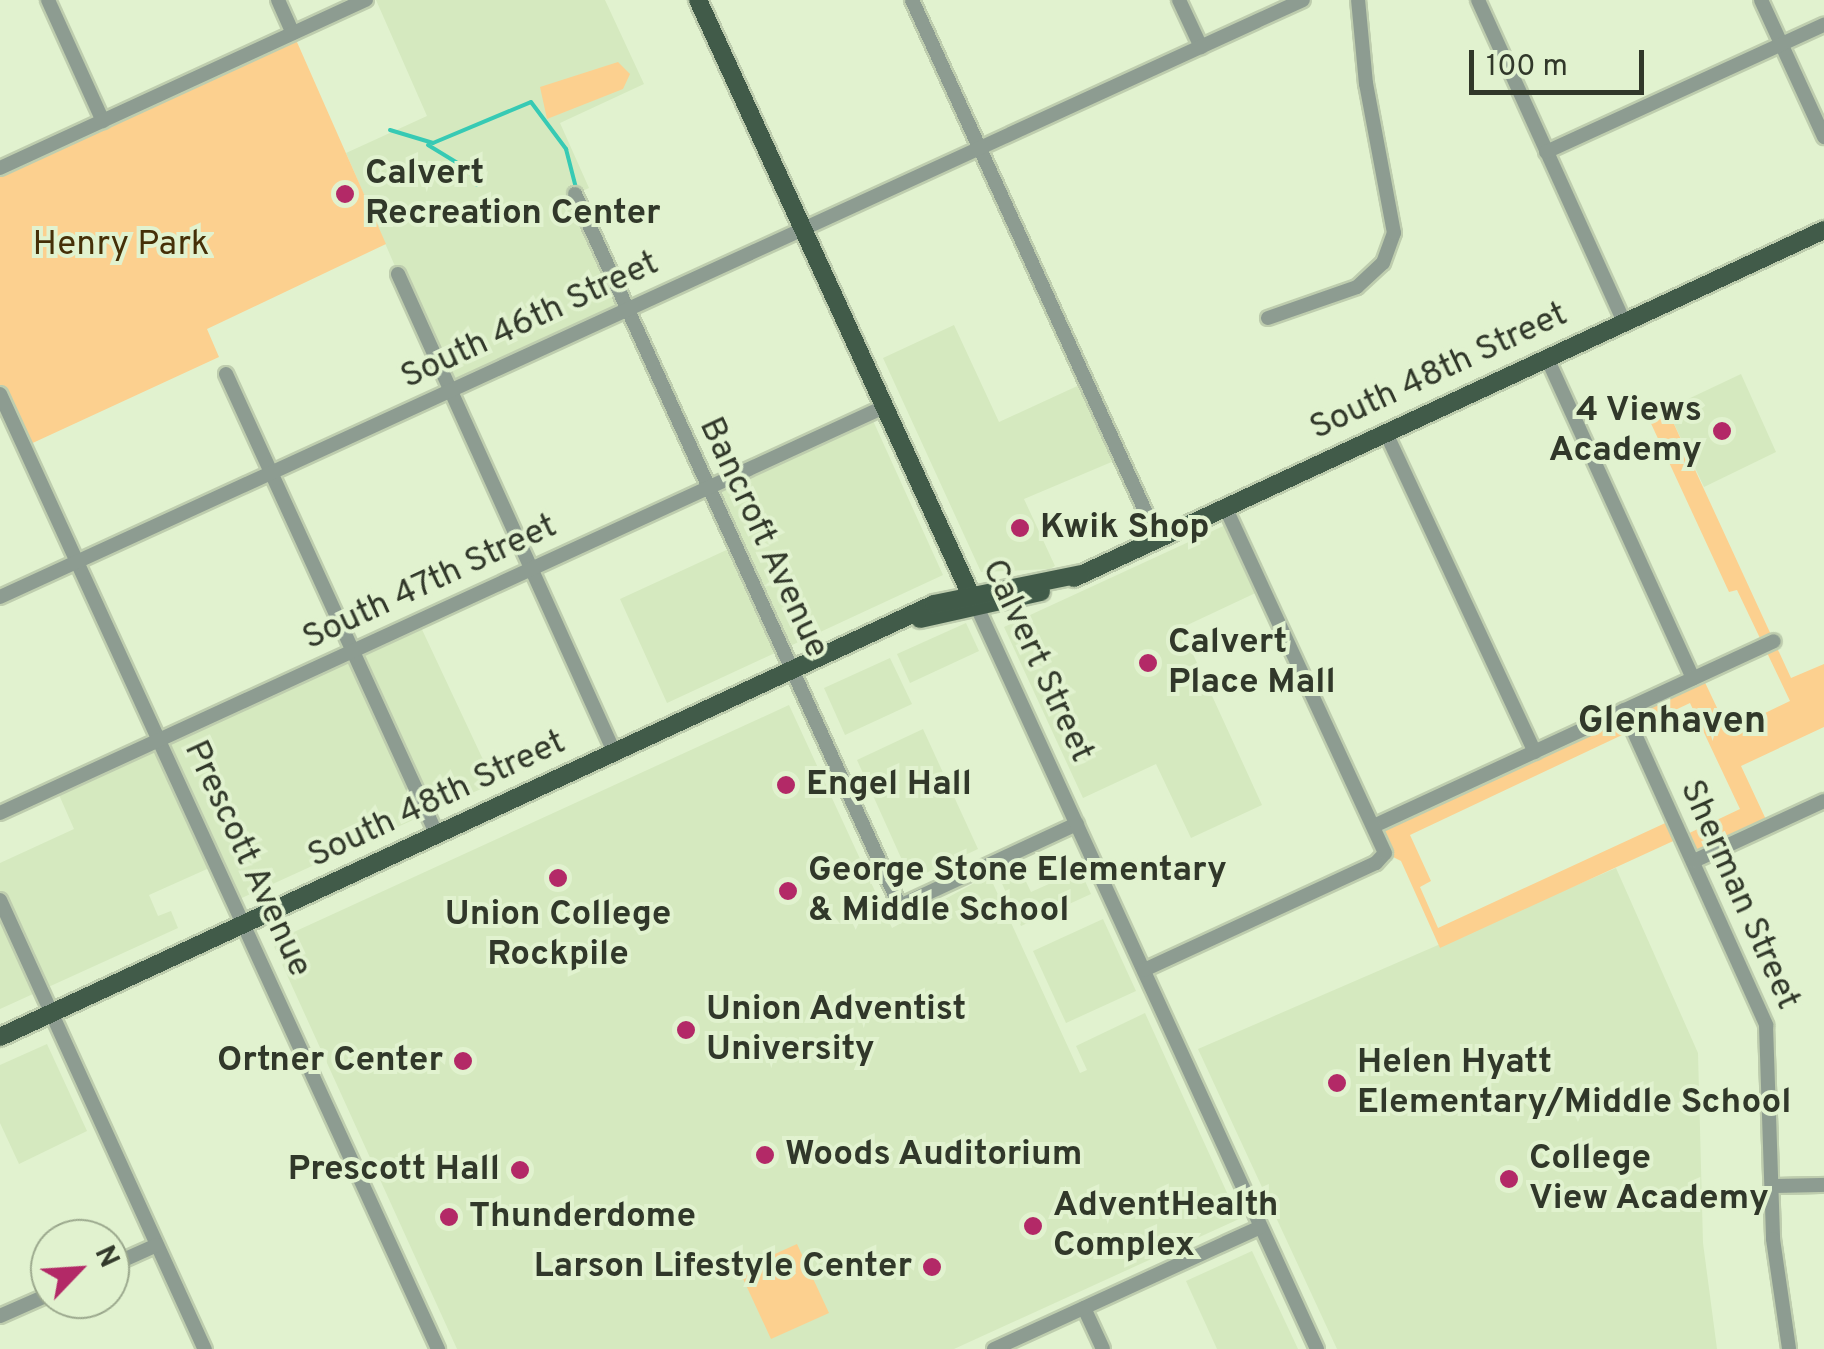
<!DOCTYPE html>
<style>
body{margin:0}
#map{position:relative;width:1824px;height:1349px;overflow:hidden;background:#e1f2cf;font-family:Overpass,sans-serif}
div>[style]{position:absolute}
.built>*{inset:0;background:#d5e9bf}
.green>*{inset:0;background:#fcd08f}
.stream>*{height:4px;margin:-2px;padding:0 2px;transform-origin:2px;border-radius:2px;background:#37cab4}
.roads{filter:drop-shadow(2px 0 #becdae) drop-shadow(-2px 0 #becdae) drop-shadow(0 2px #becdae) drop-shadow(0 -2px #becdae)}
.minor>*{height:14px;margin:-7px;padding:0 7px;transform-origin:7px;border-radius:7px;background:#8d9c91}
.major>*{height:18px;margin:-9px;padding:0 9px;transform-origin:9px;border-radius:9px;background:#415b49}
.dots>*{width:28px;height:28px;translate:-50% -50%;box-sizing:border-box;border:5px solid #e1f2cf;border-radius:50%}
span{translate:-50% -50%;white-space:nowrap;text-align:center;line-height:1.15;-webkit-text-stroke:8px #e1f2cf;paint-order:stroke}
.poi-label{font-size:35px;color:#31382a;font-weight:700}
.left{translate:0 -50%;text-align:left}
.right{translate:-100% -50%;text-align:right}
.park-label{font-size:35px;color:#452f07}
.street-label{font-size:35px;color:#31382a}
.neighbourhood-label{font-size:38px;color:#31382a;font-weight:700}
.north{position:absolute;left:30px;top:1219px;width:100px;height:100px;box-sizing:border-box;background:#e1f2cf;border:2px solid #9ba88d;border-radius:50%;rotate:65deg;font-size:28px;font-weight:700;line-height:40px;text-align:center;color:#31382a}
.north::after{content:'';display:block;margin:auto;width:35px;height:45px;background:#b32967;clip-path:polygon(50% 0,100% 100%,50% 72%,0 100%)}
.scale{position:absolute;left:1469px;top:50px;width:175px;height:45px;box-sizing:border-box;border:5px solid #31382a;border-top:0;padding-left:12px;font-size:30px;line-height:35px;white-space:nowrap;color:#31382a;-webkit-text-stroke:8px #e1f2cf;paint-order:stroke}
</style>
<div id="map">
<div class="built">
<i style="clip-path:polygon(376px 0,605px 0,644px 84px,560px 123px,589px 188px,576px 194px,626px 310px,449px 391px,346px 153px,427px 116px)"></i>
<i style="clip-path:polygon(954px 325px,999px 422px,1086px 382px,1121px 458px,1024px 499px,1055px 566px,1050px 569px,981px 572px,883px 358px)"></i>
<i style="clip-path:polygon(1741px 374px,1776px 452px,1704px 487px,1667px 409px)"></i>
<i style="clip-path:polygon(870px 414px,943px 575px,667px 703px,620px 599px,733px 547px,707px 489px)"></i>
<i style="clip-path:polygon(1232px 522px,1264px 589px,1181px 628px,1262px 805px,1191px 838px,1156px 764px,1083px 798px,1004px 627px)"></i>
<i style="clip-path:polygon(418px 621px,494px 783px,233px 902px,216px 865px,149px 895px,158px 916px,171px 911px,178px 928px,0 1009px,0 863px,74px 829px,56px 788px)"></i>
<i style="clip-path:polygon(966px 623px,979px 651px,910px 683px,897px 654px)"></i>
<i style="clip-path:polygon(890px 658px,912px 704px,845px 735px,824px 688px)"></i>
<i style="clip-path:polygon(789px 705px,892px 928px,989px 875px,1080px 1073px,1087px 1070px,1076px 1046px,1145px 1013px,1239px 1219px,954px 1349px,457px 1349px,272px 942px)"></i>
<i style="clip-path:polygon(923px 729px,978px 849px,911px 880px,857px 760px)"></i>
<i style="clip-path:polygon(1019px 867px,1031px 892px,1080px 870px,1091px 894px,1021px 926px,999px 877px)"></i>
<i style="clip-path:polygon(1616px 868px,1698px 1053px,1703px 1243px,1717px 1349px,1337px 1349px,1198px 1049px)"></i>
<i style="clip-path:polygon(1103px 919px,1136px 991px,1066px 1023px,1033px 951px)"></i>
<i style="clip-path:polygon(47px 1044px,87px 1131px,19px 1164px,0 1123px,0 1065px)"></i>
<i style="clip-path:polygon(1252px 1251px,1298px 1349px,1217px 1349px,1186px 1281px)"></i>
</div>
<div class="green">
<i style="clip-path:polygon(293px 33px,386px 244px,207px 329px,219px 357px,24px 447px,0 394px,0 168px)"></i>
<i style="clip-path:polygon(618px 62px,630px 74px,623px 89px,547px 119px,540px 87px)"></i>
<i style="clip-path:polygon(evenodd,1667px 409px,1791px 678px,1824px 664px,1824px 727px,1741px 766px,1769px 826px,1694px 861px,1682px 837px,1440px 948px,1401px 861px,1385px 853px,1376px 825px,1701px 674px,1728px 731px,1790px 701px,1737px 590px,1729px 592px,1648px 417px,1667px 409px,1690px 703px,1740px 809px,1683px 836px,1674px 819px,1438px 928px,1420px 887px,1431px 881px,1410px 835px,1690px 703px)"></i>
<i style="clip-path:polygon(797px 1244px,829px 1313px,771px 1339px,739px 1270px)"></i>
</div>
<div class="stream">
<i style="left:390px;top:130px;width:45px;rotate:16.8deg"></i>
<i style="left:433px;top:143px;width:106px;rotate:-22.7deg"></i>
<i style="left:531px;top:102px;width:59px;rotate:53.3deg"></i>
<i style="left:566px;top:149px;width:40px;rotate:75.6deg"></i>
<i style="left:428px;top:145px;width:48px;rotate:31.4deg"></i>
<i style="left:469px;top:170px;width:17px;rotate:62deg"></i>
</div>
<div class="roads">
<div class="minor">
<i style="left:48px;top:0;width:133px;rotate:65.6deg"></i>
<i style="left:278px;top:0;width:36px;rotate:66deg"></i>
<i style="left:912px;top:0;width:592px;rotate:65.47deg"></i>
<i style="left:1179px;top:0;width:52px;rotate:64.9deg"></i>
<i style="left:1478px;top:0;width:354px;rotate:65.6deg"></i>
<i style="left:1761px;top:0;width:151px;rotate:65.3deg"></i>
<i style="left:1546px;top:152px;width:306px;rotate:-24.6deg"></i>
<i style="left:0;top:168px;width:403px;rotate:-24.7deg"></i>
<i style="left:575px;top:194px;width:783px;rotate:65.47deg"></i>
<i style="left:900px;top:906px;width:195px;rotate:-24.9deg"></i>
<i style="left:398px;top:274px;width:527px;rotate:65.67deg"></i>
<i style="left:1268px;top:318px;width:94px;rotate:-19.2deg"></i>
<i style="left:1357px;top:287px;width:35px;rotate:-43deg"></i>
<i style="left:1383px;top:263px;width:32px;rotate:-70deg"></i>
<i style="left:1394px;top:233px;width:152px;rotate:-100.6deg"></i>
<i style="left:1366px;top:84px;width:84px;rotate:-95.4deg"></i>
<i style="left:1547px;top:358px;width:352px;rotate:65.5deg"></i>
<i style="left:226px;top:374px;width:507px;rotate:65.41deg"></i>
<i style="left:0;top:394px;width:1051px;rotate:65.36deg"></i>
<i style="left:1386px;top:433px;width:352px;rotate:65deg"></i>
<i style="left:0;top:597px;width:1433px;rotate:-24.62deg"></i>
<i style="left:977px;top:607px;width:816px;rotate:65.38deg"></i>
<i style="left:1624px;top:710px;width:346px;rotate:65.7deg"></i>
<i style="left:1766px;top:1025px;width:214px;rotate:88.1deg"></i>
<i style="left:1773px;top:1239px;width:111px;rotate:81.7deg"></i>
<i style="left:0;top:813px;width:973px;rotate:-24.67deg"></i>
<i style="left:1376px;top:825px;width:438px;rotate:-24.8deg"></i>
<i style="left:1694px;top:861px;width:143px;rotate:-24.8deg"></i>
<i style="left:0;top:900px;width:494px;rotate:65.5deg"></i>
<i style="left:1144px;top:970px;width:255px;rotate:-24.8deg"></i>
<i style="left:1376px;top:863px;width:13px;rotate:-48deg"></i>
<i style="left:1385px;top:853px;width:381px;rotate:-114.8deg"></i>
<i style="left:1772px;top:1186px;width:52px;rotate:-1.1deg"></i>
<i style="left:110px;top:1266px;width:51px;rotate:-24.1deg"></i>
<i style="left:1084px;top:1308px;width:45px;rotate:65.1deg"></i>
<i style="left:0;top:1316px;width:55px;rotate:-23.7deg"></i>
<i style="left:994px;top:1349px;width:293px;rotate:-24.6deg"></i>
</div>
<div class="major">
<i style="left:698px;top:0;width:662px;rotate:65.37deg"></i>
<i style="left:1074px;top:578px;width:827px;rotate:-24.89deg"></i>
<i style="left:920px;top:619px;width:124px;rotate:-12.6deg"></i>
<i style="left:0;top:1037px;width:1029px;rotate:-24.87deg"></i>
<i style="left:934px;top:604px;width:150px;rotate:-11.5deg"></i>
</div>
</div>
<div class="dots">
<i style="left:345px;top:194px;background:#b32967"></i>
<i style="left:1722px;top:431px;background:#b32967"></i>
<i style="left:1020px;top:528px;background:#b32967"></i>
<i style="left:1148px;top:663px;background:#b32967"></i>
<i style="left:786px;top:785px;background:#b32967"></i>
<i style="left:558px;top:878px;background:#b32967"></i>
<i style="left:788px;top:891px;background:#b32967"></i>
<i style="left:686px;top:1030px;background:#b32967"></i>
<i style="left:463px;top:1061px;background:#b32967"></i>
<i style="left:1337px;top:1083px;background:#b32967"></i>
<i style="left:765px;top:1155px;background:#b32967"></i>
<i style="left:520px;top:1170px;background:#b32967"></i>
<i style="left:1509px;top:1179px;background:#b32967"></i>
<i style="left:449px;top:1217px;background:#b32967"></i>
<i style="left:1033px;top:1226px;background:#b32967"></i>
<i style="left:932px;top:1267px;background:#b32967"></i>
</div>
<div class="poi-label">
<span class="left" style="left:365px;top:194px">Calvert<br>Recreation Center</span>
<span class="right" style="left:1702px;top:431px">4 Views<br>Academy</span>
<span class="left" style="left:1040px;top:528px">Kwik Shop</span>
<span class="left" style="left:1168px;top:663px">Calvert<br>Place Mall</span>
<span class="left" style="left:806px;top:785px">Engel Hall</span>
<span class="left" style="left:808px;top:891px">George Stone Elementary<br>&amp; Middle School</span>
<span style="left:558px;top:935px">Union College<br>Rockpile</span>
<span class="left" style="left:706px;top:1030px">Union Adventist<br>University</span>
<span class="right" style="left:443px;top:1061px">Ortner Center</span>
<span class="left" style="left:1357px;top:1083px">Helen Hyatt<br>Elementary/Middle School</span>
<span class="left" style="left:785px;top:1155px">Woods Auditorium</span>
<span class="left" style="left:1529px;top:1179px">College<br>View Academy</span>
<span class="right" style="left:500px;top:1170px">Prescott Hall</span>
<span class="left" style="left:1053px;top:1226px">AdventHealth<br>Complex</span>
<span class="left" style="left:469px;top:1217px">Thunderdome</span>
<span class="right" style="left:912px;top:1267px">Larson Lifestyle Center</span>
</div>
<div class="park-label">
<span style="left:121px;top:245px">Henry Park</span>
</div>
<div class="street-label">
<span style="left:530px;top:321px;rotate:-25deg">South 46th Street</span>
<span style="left:1439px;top:372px;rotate:-25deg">South 48th Street</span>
<span style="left:763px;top:538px;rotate:65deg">Bancroft Avenue</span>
<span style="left:430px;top:583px;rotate:-25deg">South 47th Street</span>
<span style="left:1037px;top:661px;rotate:65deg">Calvert Street</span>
<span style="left:437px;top:800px;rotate:-25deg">South 48th Street</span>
<span style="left:247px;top:859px;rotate:65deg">Prescott Avenue</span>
<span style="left:1739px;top:895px;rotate:66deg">Sherman Street</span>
</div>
<div class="neighbourhood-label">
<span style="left:1672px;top:723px">Glenhaven</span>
</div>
<div class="north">N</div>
<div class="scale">100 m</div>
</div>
